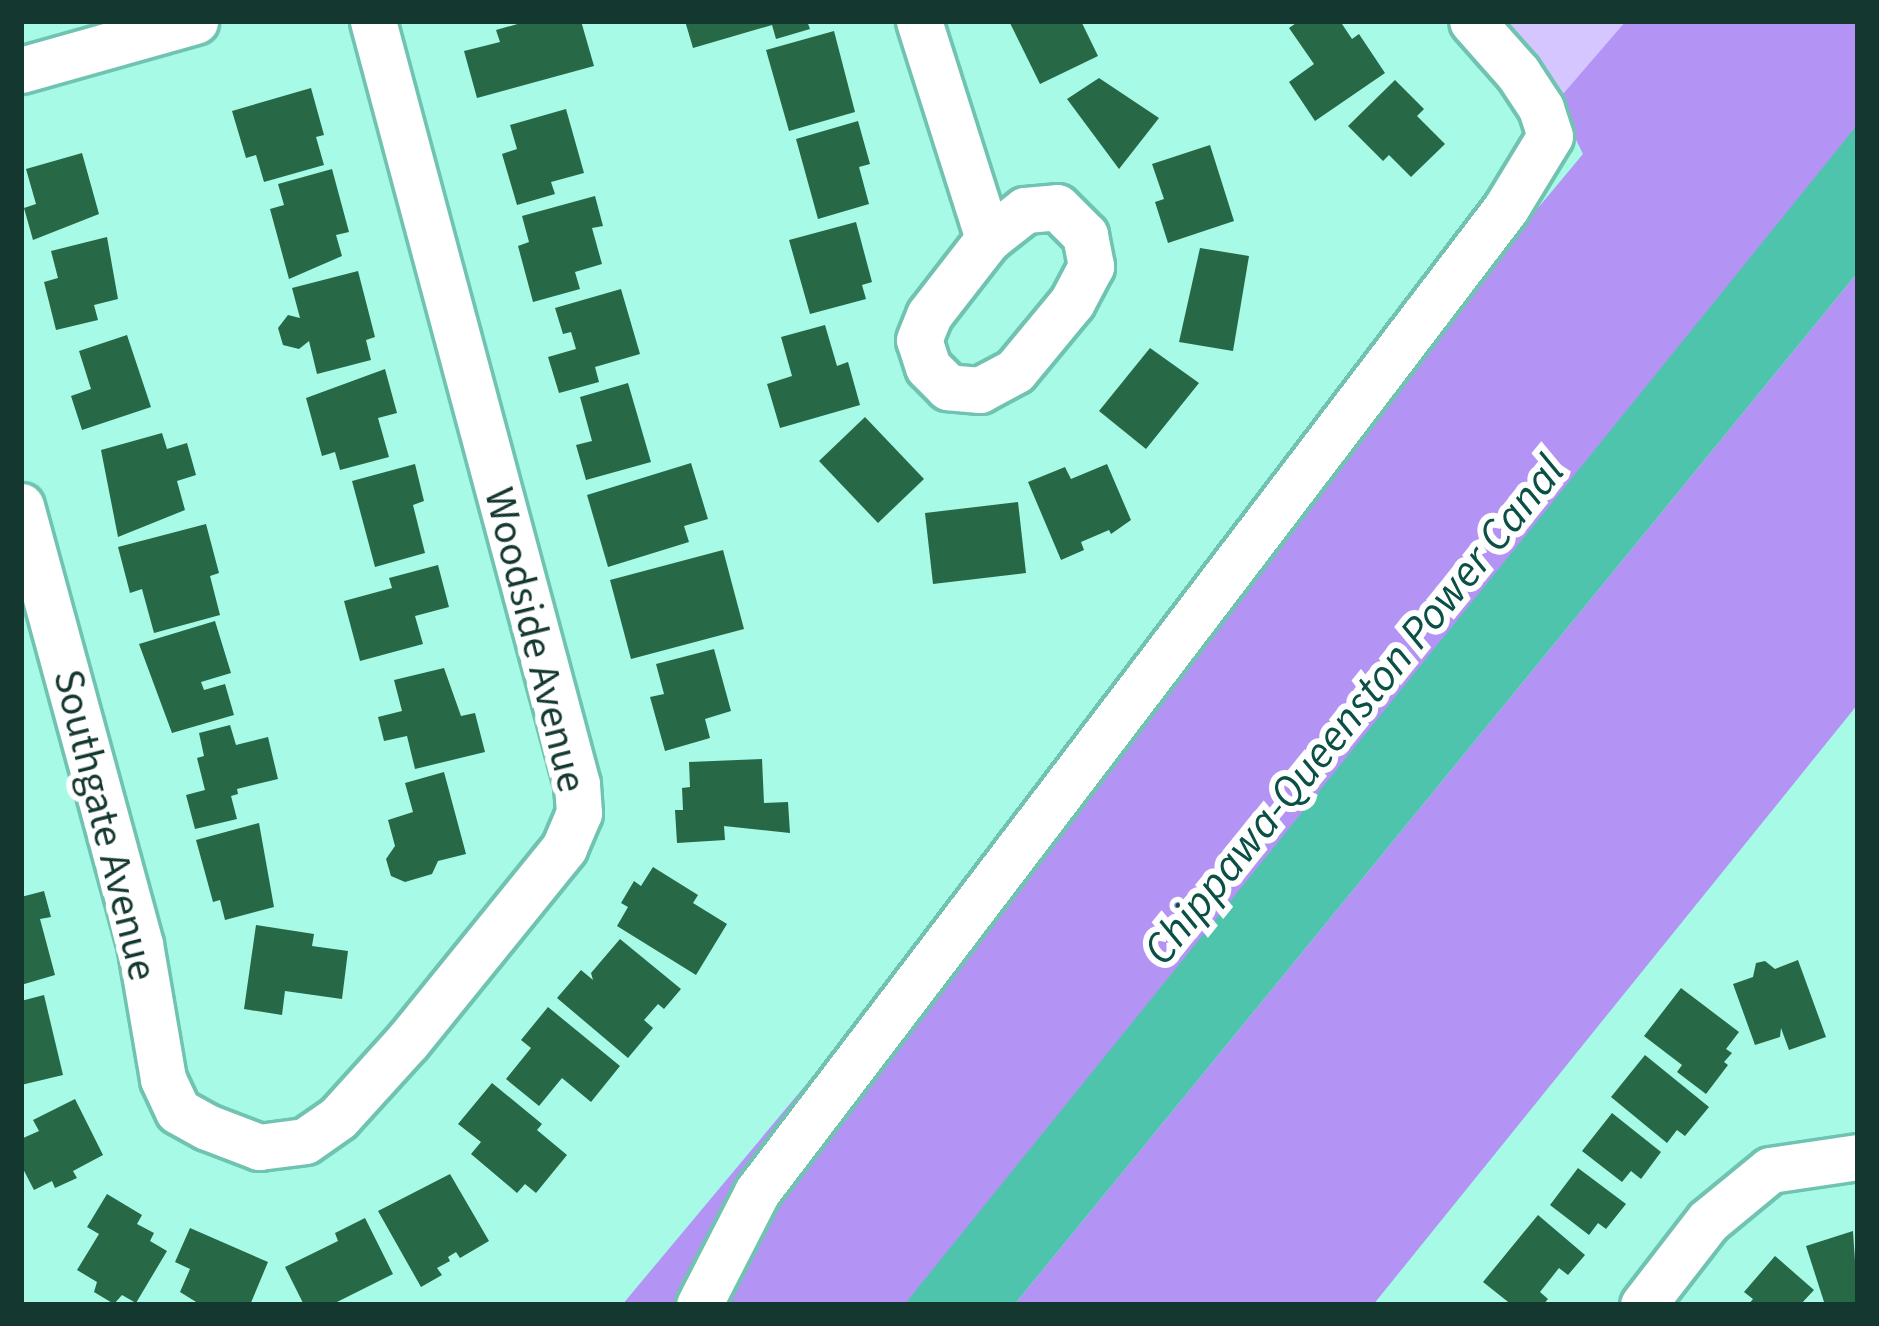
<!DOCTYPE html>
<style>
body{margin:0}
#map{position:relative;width:1879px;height:1326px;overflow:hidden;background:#a6fae6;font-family:"Source Sans 3",sans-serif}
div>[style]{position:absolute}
.green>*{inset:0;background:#d6c6ff}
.forest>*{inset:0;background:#b394f4}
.water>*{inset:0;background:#4fc4ac}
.building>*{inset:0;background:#276847}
.roads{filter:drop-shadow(3px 0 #70c3b0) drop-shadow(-3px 0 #70c3b0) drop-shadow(0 3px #70c3b0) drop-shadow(0 -3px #70c3b0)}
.minor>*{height:45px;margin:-22.5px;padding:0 22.5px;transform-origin:22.5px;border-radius:22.5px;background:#fff}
span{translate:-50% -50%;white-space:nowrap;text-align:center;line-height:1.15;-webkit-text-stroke:12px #fff;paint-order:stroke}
.street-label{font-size:42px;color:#143830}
.water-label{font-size:45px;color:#0a5044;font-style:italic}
.frame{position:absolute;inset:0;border:24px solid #143830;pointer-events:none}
</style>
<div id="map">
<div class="green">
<i style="clip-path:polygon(1504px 21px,1669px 21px,1557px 101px)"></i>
</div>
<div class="forest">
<i style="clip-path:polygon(1626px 21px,1858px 21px,1858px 127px,906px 1305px,622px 1305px,1583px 154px,1557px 101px)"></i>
<i style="clip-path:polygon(1858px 272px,1858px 704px,1373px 1305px,1014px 1305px)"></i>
</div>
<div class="water">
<i style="clip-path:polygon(1858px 124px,1858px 272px,1014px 1305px,904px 1305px)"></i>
</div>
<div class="building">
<i style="clip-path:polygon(528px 21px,581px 21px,594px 66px,477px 98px,464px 51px,500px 42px,496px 30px)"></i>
<i style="clip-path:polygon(685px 21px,807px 21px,810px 29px,776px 39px,772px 25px,693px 48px)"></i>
<i style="clip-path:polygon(1009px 21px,1081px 21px,1098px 56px,1040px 84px)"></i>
<i style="clip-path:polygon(1299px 21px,1340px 21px,1352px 39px,1359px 34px,1385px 73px,1315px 121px,1289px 82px,1314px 64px,1289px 28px)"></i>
<i style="clip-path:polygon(834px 31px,855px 112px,789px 131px,766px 50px)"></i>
<i style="clip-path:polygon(1099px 78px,1159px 118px,1119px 169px,1067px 99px)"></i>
<i style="clip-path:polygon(1395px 80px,1424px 109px,1417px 116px,1445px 144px,1411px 177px,1389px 155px,1383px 161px,1348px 126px)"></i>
<i style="clip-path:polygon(311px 88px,324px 135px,316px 137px,324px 165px,264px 182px,256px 155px,246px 158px,232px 111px)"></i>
<i style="clip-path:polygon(566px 109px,584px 173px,551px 182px,555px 194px,517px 205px,502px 154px,517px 149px,510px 125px)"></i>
<i style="clip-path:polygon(858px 121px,870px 164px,859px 167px,869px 204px,818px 219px,796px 139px)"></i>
<i style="clip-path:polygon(1210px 145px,1234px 221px,1168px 243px,1155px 202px,1164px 199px,1152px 164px)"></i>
<i style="clip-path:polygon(82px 153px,99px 214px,33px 240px,24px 208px,36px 204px,26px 169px)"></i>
<i style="clip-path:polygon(332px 169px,349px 232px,336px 235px,342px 256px,289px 279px,270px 209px,284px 205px,278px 184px)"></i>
<i style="clip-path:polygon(595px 196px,603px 226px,592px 228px,602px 264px,575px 272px,580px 289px,533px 302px,518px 246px,529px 242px,522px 216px)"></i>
<i style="clip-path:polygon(856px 222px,872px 282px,862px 285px,866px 299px,810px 314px,789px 240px)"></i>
<i style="clip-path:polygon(107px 237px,118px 299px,94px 305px,98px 320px,56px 330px,44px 282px,58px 278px,51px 251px)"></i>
<i style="clip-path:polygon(1200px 248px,1249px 256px,1233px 351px,1179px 342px)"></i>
<i style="clip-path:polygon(358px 271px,375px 337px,366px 340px,371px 360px,317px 374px,309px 341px,299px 349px,283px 345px,278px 328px,288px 315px,300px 318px,292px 288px)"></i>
<i style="clip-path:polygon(621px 289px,640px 354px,595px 367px,599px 382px,559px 393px,548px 357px,576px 349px,571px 332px,563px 334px,555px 308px)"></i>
<i style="clip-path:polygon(825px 325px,837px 366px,848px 362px,860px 405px,780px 428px,767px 384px,792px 376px,781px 337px)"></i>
<i style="clip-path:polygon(127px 335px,151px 407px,82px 430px,71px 396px,91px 389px,79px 351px)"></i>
<i style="clip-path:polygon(1150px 348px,1199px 383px,1146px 449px,1099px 411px)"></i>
<i style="clip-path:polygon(385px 369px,397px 413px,378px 418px,389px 457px,340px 470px,335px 452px,322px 456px,306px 398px)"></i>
<i style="clip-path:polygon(628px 383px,651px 462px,586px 480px,576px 445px,592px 441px,580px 397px)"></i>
<i style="clip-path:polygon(865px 417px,924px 479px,878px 523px,819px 461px)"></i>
<i style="clip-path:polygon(162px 433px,167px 449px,187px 443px,196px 475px,177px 481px,185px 510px,118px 537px,101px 450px)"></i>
<i style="clip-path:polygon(691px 463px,708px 519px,684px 526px,689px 542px,608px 567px,587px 495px)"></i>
<i style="clip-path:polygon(415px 464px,424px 501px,413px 505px,425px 553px,375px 567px,352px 481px)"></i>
<i style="clip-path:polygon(1107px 464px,1131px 520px,1111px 534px,1109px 530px,1081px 542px,1084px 550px,1061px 560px,1028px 482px,1065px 467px,1071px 479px)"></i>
<i style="clip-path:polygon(1018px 502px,1026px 573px,933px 584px,925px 513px)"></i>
<i style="clip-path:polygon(206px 524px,219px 573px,210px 576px,220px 615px,154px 633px,142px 589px,130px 593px,118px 547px)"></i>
<i style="clip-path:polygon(723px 550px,744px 629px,631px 659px,610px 580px)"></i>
<i style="clip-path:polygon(438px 565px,449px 607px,415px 616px,423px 644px,360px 661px,344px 601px,392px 588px,389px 578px)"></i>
<i style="clip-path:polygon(215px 621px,231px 673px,201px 682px,204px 690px,225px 684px,234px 715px,172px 733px,139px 644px)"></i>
<i style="clip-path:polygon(714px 649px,731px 711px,705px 719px,710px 738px,665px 751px,650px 697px,664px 694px,656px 664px)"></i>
<i style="clip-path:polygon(444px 668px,461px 716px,475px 713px,485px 752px,415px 769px,407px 736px,384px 741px,378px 717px,402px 711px,394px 680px)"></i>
<i style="clip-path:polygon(230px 725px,236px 745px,268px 737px,278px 779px,237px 789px,238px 794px,231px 796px,237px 819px,195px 829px,186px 795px,205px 790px,197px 758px,204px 756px,199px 733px)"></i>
<i style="clip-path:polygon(762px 759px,764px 803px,788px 802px,790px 833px,724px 826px,725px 840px,677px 843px,675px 810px,683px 810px,682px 788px,690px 787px,689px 762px)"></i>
<i style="clip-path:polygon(444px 772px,466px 854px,438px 861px,432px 874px,405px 882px,391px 876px,386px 859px,395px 846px,388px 820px,413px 812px,405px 783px)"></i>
<i style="clip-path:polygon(259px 823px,274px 907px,225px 920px,220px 900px,213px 902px,196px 840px)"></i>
<i style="clip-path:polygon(653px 867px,698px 895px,693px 903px,727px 924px,696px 975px,617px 926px,628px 907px,621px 903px,634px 881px,641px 886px)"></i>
<i style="clip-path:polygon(44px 891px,51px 917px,40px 919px,55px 975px,21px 985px,21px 897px)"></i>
<i style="clip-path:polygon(256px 925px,314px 934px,312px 946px,348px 951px,342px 999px,285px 991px,282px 1015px,244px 1009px)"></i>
<i style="clip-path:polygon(620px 939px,681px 989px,664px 1009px,658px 1004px,644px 1020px,653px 1028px,628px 1058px,557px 998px,581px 970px,593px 980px,591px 973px)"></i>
<i style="clip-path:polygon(1798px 960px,1826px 1037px,1789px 1050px,1781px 1028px,1780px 1037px,1755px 1045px,1733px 984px,1753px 977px,1756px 963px,1765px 961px,1775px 969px)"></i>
<i style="clip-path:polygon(1681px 988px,1739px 1032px,1726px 1049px,1732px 1053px,1724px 1062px,1728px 1065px,1706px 1094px,1677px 1072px,1682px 1065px,1644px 1036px)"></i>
<i style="clip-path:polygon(44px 995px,63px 1075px,21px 1085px,21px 1001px)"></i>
<i style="clip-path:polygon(548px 1007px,620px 1066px,591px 1102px,562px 1078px,539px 1106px,506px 1079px,531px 1048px,521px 1040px)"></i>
<i style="clip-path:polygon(1645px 1055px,1709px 1107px,1685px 1136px,1677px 1130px,1667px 1143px,1611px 1097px)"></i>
<i style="clip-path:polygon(492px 1083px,542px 1124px,537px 1130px,567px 1155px,536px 1193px,525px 1184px,517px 1193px,471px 1154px,481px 1142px,458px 1124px)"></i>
<i style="clip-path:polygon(75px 1099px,103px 1155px,73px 1171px,77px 1178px,55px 1188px,52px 1181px,34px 1190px,21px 1165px,21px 1139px,39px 1131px,33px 1120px)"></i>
<i style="clip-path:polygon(1612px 1113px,1661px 1152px,1641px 1179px,1631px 1171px,1622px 1182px,1582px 1151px)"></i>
<i style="clip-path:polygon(1578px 1168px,1626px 1204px,1606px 1229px,1598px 1223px,1589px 1235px,1550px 1205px)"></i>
<i style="clip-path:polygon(450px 1174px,489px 1241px,460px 1258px,456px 1252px,448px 1257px,450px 1261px,437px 1268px,442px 1275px,421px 1287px,378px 1211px)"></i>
<i style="clip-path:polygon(107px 1194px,142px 1215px,137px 1224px,154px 1233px,150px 1241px,167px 1251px,136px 1303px,122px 1295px,114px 1304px,94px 1292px,97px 1282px,77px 1270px,99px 1234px,87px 1227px)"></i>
<i style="clip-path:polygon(1538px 1215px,1585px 1255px,1568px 1275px,1559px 1268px,1540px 1292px,1548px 1299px,1543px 1305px,1512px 1305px,1483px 1282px)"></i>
<i style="clip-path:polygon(365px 1218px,393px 1274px,331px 1305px,304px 1305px,285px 1267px,338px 1241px,335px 1233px)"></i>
<i style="clip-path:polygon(190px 1228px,268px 1262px,250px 1305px,201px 1305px,180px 1292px,190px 1269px,175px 1262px)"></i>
<i style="clip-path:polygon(1853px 1231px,1858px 1305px,1825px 1305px,1806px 1246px)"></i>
<i style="clip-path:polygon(1775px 1256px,1814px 1290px,1800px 1305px,1748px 1305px,1753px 1299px,1744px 1292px)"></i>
</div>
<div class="roads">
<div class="minor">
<i style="left:919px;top:21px;width:229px;rotate:72.4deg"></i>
<i style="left:21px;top:70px;width:181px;rotate:-15.7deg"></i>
<i style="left:1057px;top:207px;width:40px;rotate:45deg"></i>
<i style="left:1085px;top:235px;width:32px;rotate:79deg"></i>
<i style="left:1091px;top:266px;width:41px;rotate:117.8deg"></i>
<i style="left:1072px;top:302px;width:89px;rotate:129.6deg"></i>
<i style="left:1015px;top:371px;width:40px;rotate:152deg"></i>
<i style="left:980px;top:390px;width:32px;rotate:-175deg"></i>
<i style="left:948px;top:387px;width:28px;rotate:-135deg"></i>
<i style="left:928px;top:367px;width:28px;rotate:-108deg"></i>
<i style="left:919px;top:340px;width:27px;rotate:-68deg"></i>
<i style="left:929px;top:315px;width:96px;rotate:-52.2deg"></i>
<i style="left:988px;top:239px;width:47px;rotate:-38.1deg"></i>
<i style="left:1025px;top:210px;width:32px;rotate:-5deg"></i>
<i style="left:21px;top:506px;width:454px;rotate:74.8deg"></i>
<i style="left:140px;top:944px;width:137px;rotate:80.3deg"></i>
<i style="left:163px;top:1079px;width:35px;rotate:65deg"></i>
<i style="left:178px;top:1111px;width:33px;rotate:29deg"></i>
<i style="left:207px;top:1127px;width:56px;rotate:21deg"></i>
<i style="left:259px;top:1147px;width:46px;rotate:-7.4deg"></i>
<i style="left:305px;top:1141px;width:40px;rotate:-34.9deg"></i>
<i style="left:338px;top:1118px;width:103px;rotate:-47.8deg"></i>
<i style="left:407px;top:1042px;width:250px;rotate:-51deg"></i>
<i style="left:564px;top:848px;width:38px;rotate:-67deg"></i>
<i style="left:579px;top:813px;width:29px;rotate:-94deg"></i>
<i style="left:577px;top:784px;width:790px;rotate:-104.97deg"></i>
<i style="left:699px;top:1305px;width:127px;rotate:-62.8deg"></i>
<i style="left:757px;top:1192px;width:1237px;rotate:-52.72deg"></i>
<i style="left:1506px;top:208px;width:84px;rotate:-58.6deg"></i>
<i style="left:1550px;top:136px;width:29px;rotate:-108deg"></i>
<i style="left:1541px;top:108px;width:42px;rotate:-123.3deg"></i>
<i style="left:1518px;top:73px;width:69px;rotate:-131.5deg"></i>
<i style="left:1643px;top:1305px;width:106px;rotate:-52.3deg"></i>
<i style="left:1708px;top:1221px;width:80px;rotate:-39.4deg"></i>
<i style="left:1770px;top:1170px;width:89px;rotate:-8.4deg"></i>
</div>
</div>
<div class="street-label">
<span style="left:535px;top:640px;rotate:76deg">Woodside Avenue</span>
<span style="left:105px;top:825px;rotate:76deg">Southgate Avenue</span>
</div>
<div class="water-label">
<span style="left:1355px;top:711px;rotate:-51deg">Chippawa-Queenston Power Canal</span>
</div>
<div class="frame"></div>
</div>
